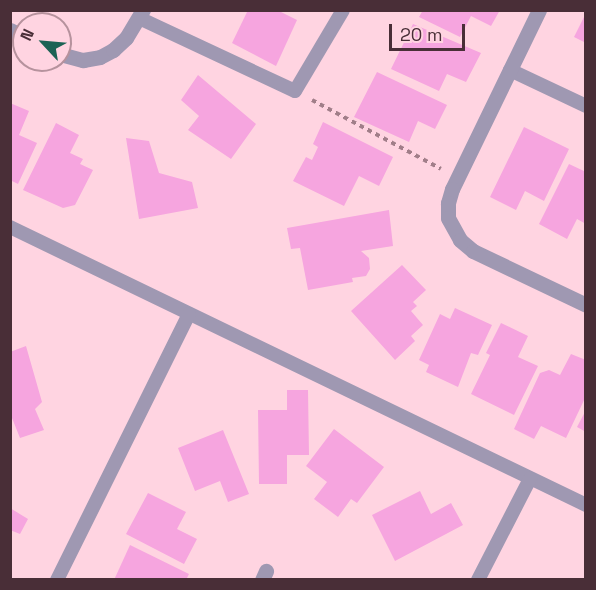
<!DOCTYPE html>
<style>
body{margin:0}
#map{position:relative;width:596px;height:590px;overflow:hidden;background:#ffd4e1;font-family:"Space Grotesk",sans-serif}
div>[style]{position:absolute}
.building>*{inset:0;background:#f6a5df}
.path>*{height:4px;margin-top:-2px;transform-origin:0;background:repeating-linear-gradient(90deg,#a17e89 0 4.5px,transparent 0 9px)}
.service>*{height:14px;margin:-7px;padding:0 7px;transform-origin:7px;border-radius:7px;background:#9f98b2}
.minor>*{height:15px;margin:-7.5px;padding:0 7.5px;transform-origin:7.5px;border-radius:7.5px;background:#9f98b2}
span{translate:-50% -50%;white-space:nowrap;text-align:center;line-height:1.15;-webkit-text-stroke:4.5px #ffd4e1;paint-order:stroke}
.frame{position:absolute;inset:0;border:12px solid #492e37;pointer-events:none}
.north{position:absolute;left:12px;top:12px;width:60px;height:60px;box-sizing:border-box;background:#ffd4e1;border:2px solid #b6929d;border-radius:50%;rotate:296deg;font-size:16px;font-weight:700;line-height:24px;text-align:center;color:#492e37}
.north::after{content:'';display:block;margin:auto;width:21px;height:27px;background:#1c6255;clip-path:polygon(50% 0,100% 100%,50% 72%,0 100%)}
.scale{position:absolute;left:389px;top:24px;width:76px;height:27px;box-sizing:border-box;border:3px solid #492e37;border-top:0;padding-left:8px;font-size:18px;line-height:21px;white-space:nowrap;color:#492e37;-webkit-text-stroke:4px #ffd4e1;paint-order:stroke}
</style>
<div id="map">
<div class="building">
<i style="clip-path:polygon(248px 10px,277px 10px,297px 20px,276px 66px,232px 43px)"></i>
<i style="clip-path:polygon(423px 10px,500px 10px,491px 26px,471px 16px,460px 37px,419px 17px)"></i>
<i style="clip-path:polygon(586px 13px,586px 43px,574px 37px)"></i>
<i style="clip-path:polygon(413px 24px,481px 53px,466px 82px,447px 74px,439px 91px,391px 69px)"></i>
<i style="clip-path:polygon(377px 72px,447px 105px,435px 129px,418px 121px,409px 142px,354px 117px)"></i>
<i style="clip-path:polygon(198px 75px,256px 124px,231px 159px,188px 130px,199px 116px,181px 100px)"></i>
<i style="clip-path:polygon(10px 103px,29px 111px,19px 135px,37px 143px,18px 184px,10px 180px)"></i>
<i style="clip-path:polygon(323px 122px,393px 157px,379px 186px,359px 176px,344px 206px,293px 181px,306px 157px,312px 160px,318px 147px,313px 144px)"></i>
<i style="clip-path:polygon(56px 123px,79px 135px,70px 153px,83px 159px,80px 164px,93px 170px,75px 205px,63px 208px,23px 190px)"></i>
<i style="clip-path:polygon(524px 127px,569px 149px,544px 201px,525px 191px,516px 210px,490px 197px)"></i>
<i style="clip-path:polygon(126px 138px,149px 141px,159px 173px,192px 182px,198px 208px,139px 219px)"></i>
<i style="clip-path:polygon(569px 164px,586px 172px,586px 224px,577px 219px,567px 239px,539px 224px)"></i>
<i style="clip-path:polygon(389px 210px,393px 246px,361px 251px,369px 258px,370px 269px,366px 276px,352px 278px,353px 282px,308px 290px,300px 248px,291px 249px,287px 228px)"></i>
<i style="clip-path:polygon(402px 265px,426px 290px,413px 302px,417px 306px,411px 311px,423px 325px,411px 336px,415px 341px,395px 360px,351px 311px)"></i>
<i style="clip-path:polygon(455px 308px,492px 325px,478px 355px,471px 353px,458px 387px,426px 372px,429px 365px,419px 360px,440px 314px,450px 319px)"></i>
<i style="clip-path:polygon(501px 323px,528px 336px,518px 357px,538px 366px,514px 415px,471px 394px,490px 355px,486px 353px)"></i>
<i style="clip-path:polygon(26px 346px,42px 402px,35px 409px,44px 430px,20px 438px,10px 413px,10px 352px)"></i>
<i style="clip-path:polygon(571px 354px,586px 360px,586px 396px,566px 438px,541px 426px,534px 439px,514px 429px,540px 373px,549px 370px,560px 375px)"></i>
<i style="clip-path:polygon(287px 390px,308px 390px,309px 455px,287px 455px,287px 484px,259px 484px,258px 410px,287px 410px)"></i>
<i style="clip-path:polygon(586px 410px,586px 432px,577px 427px)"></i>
<i style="clip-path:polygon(334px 429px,384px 467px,357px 503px,351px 499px,338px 517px,314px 499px,327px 482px,306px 466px)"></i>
<i style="clip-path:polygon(223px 430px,249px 494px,228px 502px,220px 481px,195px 491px,178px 448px)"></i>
<i style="clip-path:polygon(420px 491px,431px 514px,451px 503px,463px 525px,395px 561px,372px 515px)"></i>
<i style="clip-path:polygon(148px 493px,186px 512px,177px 529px,197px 539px,184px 564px,126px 534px)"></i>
<i style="clip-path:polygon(10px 508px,28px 519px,20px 534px,10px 530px)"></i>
<i style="clip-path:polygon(130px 545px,189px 574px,186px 580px,114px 580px)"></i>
</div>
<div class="path">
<i style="left:312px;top:100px;width:146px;rotate:28.1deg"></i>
</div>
<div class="service">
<i style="left:139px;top:18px;width:172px;rotate:25.1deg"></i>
<i style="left:295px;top:91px;width:94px;rotate:-59.3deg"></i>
<i style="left:510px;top:70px;width:84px;rotate:25.3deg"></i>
<i style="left:10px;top:227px;width:640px;rotate:25.76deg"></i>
<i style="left:57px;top:580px;width:297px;rotate:-63.6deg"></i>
<i style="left:478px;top:580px;width:114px;rotate:-62.8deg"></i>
</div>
<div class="minor">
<i style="left:539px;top:10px;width:199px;rotate:115.9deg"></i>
<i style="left:452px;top:189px;width:15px;rotate:106deg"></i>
<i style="left:448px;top:203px;width:15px;rotate:90deg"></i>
<i style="left:448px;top:218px;width:25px;rotate:61deg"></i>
<i style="left:460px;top:240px;width:17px;rotate:40deg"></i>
<i style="left:473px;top:251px;width:125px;rotate:25.5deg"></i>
<i style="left:10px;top:30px;width:16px;rotate:27deg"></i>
<i style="left:60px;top:54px;width:24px;rotate:15deg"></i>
<i style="left:83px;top:60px;width:17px;rotate:-10deg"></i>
<i style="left:100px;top:57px;width:15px;rotate:-28deg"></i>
<i style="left:113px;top:50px;width:18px;rotate:-43deg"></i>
<i style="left:126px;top:38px;width:33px;rotate:-59deg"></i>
<i style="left:262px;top:580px;width:10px;rotate:-66deg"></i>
</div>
<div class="frame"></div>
<div class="north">N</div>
<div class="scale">20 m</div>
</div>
